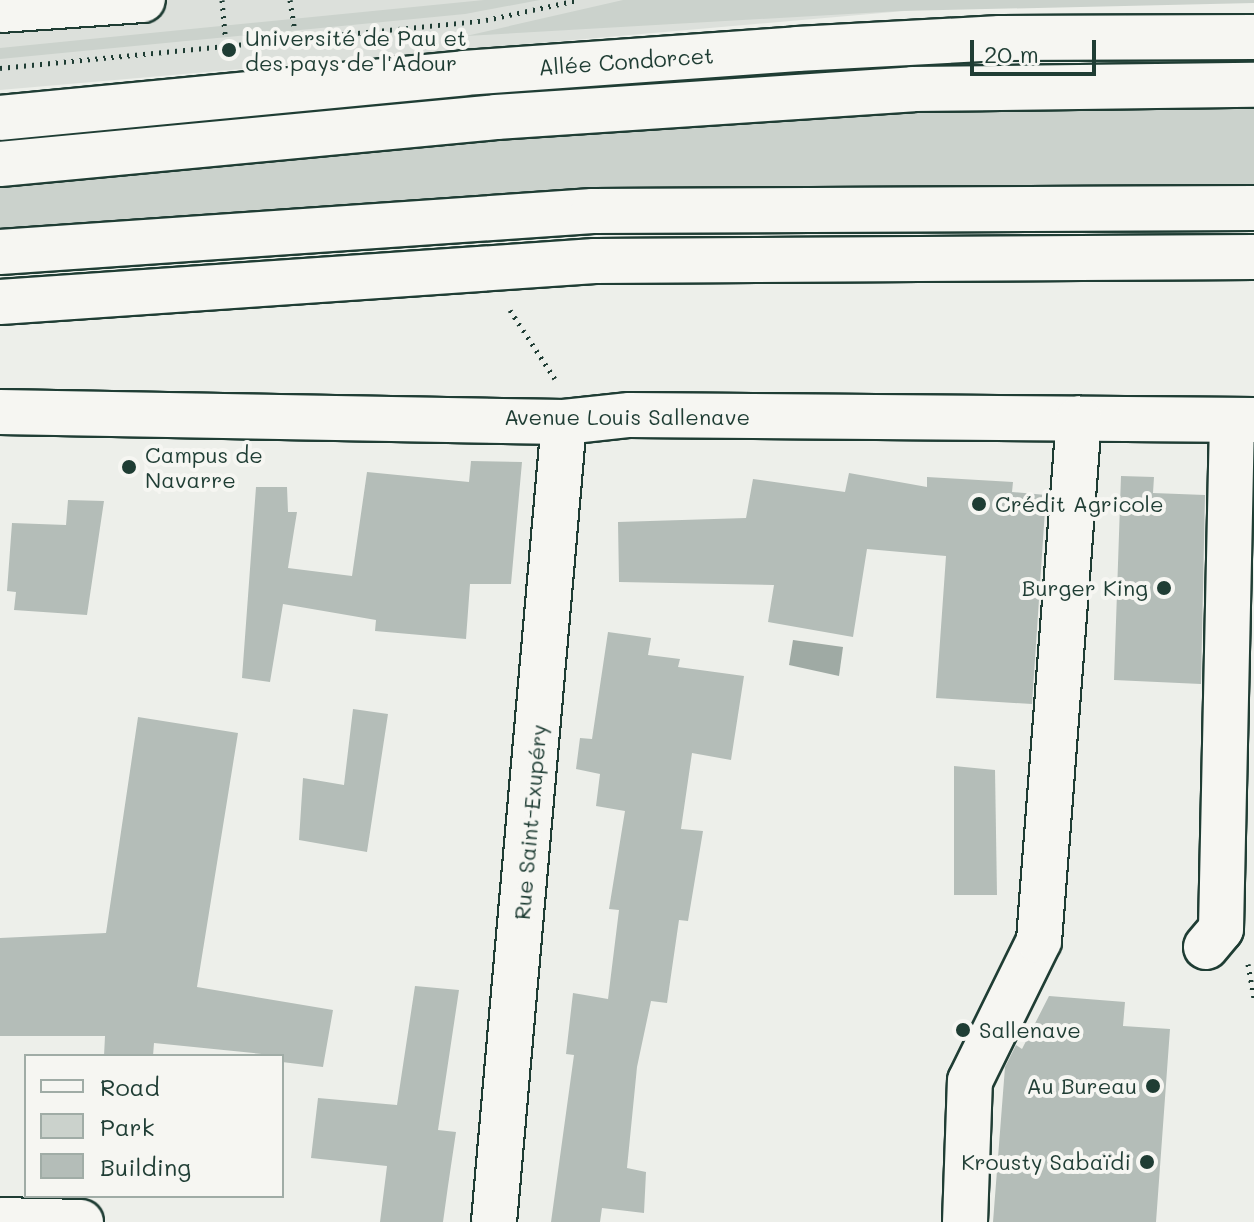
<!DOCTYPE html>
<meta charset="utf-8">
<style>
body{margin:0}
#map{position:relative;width:1254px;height:1222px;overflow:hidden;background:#edefea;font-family:Mali,sans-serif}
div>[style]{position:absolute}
.built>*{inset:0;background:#dce0db}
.green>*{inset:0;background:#cbd2cc}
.water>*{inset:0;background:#9faaa4}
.building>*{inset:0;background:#b4bdb8}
.path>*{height:5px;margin-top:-2.5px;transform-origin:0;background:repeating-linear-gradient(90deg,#1f3d34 0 2px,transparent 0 8px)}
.roads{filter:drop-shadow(2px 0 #1f3d34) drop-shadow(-2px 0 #1f3d34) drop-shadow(0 2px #1f3d34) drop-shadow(0 -2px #1f3d34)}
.minor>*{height:44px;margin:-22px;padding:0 22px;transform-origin:22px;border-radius:22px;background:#f6f6f2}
.major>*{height:44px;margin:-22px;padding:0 22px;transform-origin:22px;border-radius:22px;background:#f6f6f2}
.dots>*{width:22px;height:22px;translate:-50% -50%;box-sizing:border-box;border:4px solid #f6f6f2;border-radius:50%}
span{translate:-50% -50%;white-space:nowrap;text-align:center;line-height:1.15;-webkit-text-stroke:8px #f6f6f2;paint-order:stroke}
.poi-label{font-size:22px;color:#1f3d34}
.left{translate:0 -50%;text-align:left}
.right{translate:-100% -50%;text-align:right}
.street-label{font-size:22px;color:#1f3d34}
.legend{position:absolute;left:24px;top:1054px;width:260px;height:144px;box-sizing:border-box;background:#f6f6f2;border:2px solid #a0aca6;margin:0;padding:10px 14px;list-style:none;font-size:24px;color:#1f3d34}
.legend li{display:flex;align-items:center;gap:16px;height:40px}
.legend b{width:40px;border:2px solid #a0aca6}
.scale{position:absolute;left:970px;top:40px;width:126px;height:36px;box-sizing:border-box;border:4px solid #1f3d34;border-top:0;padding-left:10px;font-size:24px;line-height:28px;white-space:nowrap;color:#1f3d34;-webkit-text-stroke:6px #f6f6f2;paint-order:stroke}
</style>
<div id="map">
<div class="built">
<i style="clip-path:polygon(0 0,1254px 0,916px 10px,0 90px)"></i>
</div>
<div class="green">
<i style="clip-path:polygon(484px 0,540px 0,465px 14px,0 59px,0 48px)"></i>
<i style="clip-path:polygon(623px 0,1254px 0,1254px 3px,900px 11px,466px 36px)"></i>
<i style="clip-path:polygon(1254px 96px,1254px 197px,0 242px,0 177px,508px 128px)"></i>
</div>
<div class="water">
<i style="clip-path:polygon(793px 640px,843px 647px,839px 676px,789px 665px)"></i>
</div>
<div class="building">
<i style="clip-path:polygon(471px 461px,522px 462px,511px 584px,470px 584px,466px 639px,375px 631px,376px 620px,283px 604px,270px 682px,242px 678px,256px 487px,287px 487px,288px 512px,297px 512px,288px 568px,352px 576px,367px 472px,469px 482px)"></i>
<i style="clip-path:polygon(849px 473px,927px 487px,927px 477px,1013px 482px,1012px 492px,1046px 495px,1032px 704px,936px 698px,946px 556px,867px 549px,853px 637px,768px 622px,774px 585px,619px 582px,618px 522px,746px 518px,753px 479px,845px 492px)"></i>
<i style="clip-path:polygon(1121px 476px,1154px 477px,1153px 493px,1205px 495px,1201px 684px,1114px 680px)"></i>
<i style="clip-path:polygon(68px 500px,104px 501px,87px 615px,14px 610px,16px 592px,7px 591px,12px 523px,66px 525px)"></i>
<i style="clip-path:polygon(608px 632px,651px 638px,648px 655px,680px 659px,678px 667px,744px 676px,731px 760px,692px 753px,681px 829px,703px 831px,688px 921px,679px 920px,667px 1003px,651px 1001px,637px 1067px,627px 1168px,646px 1172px,644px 1213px,602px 1208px,600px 1222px,551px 1222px,574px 1055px,566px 1054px,573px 993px,608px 999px,619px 910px,609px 909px,625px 811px,596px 806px,600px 774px,576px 769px,580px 738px,592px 739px)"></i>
<i style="clip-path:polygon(353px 709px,388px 714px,367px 852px,299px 840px,303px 778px,344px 785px)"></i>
<i style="clip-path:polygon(138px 717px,238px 733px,197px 987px,333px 1010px,323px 1067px,282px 1062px,282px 1056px,154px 1043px,153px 1056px,104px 1056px,105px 1036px,0 1036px,0 938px,106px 933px)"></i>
<i style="clip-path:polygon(954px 766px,995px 770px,997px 895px,954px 895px)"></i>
<i style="clip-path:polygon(415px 986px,459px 990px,438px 1130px,456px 1132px,448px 1186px,443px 1222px,380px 1222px,387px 1166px,311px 1158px,318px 1098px,397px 1105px)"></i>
<i style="clip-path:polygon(1049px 996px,1125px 1002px,1123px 1026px,1170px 1029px,1156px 1222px,993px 1222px,1005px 1067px,1016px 1045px,1022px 1049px)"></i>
</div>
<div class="path">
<i style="left:222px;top:0;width:45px;rotate:84.9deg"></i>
<i style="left:290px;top:0;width:38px;rotate:81deg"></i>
<i style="left:0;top:68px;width:488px;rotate:-5.6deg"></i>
<i style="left:486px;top:20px;width:94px;rotate:-12.3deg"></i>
<i style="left:510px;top:310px;width:82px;rotate:56.9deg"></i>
<i style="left:1248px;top:964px;width:36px;rotate:80deg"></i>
</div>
<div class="roads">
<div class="minor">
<i style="left:0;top:10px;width:143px;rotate:-4deg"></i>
<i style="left:0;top:164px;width:498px;rotate:-5.4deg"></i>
<i style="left:496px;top:117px;width:418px;rotate:-3.8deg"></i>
<i style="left:913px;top:89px;width:341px;rotate:-0.7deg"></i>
<i style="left:0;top:252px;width:594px;rotate:-3.96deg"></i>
<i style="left:593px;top:211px;width:661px;rotate:-0.26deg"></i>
<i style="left:0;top:412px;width:564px;rotate:1.02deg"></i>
<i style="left:564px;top:422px;width:66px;rotate:-6.1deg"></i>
<i style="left:630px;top:415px;width:624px;rotate:0.46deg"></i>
<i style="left:1206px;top:947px;width:23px;rotate:-50deg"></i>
<i style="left:1221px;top:929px;width:508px;rotate:-88.76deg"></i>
<i style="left:0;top:1220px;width:81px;rotate:1.4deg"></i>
<i style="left:494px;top:1222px;width:803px;rotate:-85deg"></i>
<i style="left:965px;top:1222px;width:141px;rotate:-88deg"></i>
<i style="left:970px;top:1081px;width:156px;rotate:-63.8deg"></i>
<i style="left:1039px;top:941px;width:524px;rotate:-85.62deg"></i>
</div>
<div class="major">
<i style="left:0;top:118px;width:466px;rotate:-5.5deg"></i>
<i style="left:464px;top:73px;width:334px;rotate:-4.1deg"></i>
<i style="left:797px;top:49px;width:203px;rotate:-3.1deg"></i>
<i style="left:1000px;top:38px;width:254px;rotate:-0.2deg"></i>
<i style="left:0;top:302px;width:596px;rotate:-3.94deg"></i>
<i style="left:595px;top:261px;width:659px;rotate:-0.35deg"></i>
</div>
</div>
<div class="dots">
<i style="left:229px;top:50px;background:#1f3d34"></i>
<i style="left:129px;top:467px;background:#1f3d34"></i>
<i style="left:979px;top:504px;background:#1f3d34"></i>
<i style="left:1164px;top:588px;background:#1f3d34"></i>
<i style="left:963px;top:1030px;background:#1f3d34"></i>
<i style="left:1153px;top:1086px;background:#1f3d34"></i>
<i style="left:1147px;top:1162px;background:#1f3d34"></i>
</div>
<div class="poi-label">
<span class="left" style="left:245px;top:50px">Université de Pau et<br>des pays de l'Adour</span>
<span class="left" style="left:145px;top:467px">Campus de<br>Navarre</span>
<span class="left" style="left:995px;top:504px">Crédit Agricole</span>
<span class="right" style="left:1148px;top:588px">Burger King</span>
<span class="left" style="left:979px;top:1030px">Sallenave</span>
<span class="right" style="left:1137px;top:1086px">Au Bureau</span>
<span class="right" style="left:1131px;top:1162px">Krousty Sabaïdi</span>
</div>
<div class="street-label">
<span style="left:626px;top:61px;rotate:-4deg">Allée Condorcet</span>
<span style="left:627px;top:417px">Avenue Louis Sallenave</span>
<span style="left:530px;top:822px;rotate:-85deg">Rue Saint-Exupéry</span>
</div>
<ul class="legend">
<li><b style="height:10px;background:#f6f6f2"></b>Road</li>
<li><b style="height:22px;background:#cbd2cc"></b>Park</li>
<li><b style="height:22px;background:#b4bdb8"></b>Building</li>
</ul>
<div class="scale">20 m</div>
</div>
